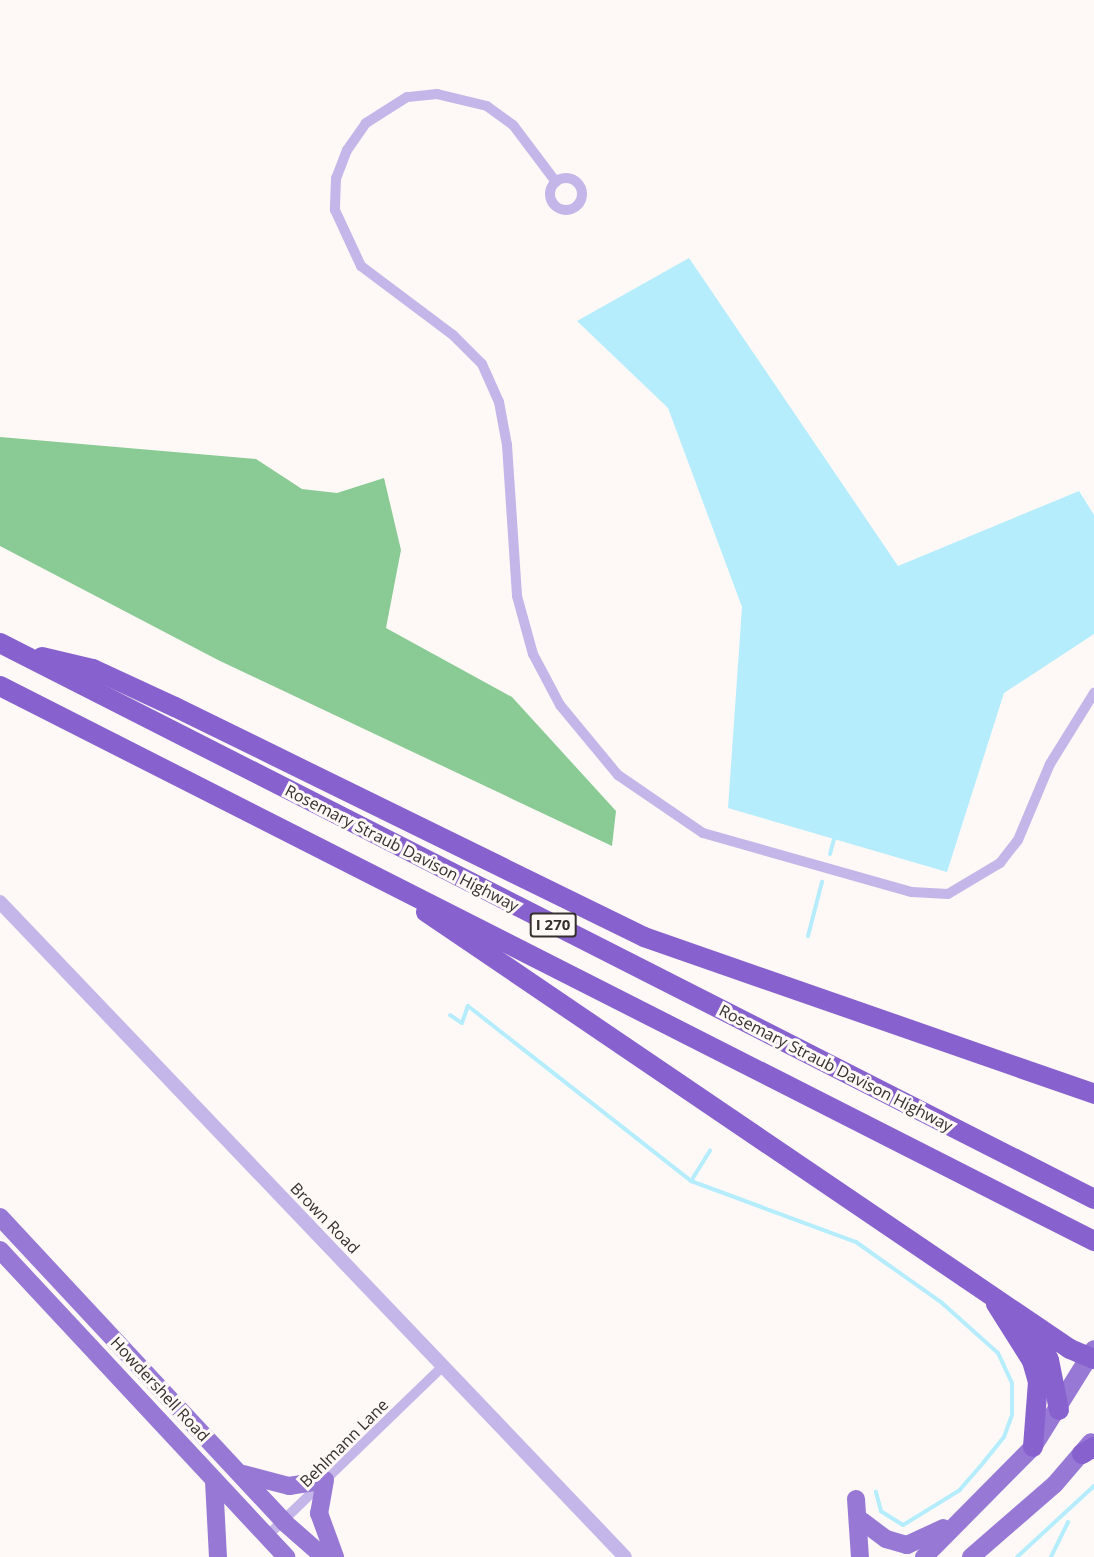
<!DOCTYPE html>
<style>
body{margin:0}
#map{position:relative;width:1094px;height:1557px;overflow:hidden;background:#fef9f6;font-family:"Open Sans",sans-serif}
div>[style]{position:absolute}
.forest>*{inset:0;background:#8aca94}
.water>*{inset:0;background:#b5edfd}
.stream>*{height:4px;margin:-2px;padding:0 2px;transform-origin:2px;border-radius:2px;background:#b5edfd}
.minor>*{height:10px;margin:-5px;padding:0 5px;transform-origin:5px;border-radius:5px;background:#c4b6e8}
.minor>.ring{margin:-5px;padding:0;box-sizing:content-box;background:none;border:10px solid #c4b6e8;border-radius:50%}
.tertiary>*{height:14px;margin:-7px;padding:0 7px;transform-origin:7px;border-radius:7px;background:#c4b6e8}
.primary>*{height:18px;margin:-9px;padding:0 9px;transform-origin:9px;border-radius:9px;background:#9779d5}
.motorway>*{height:20px;margin:-10px;padding:0 10px;transform-origin:10px;border-radius:10px;background:#8761cd}
span{translate:-50% -50%;white-space:nowrap;text-align:center;line-height:1.15;-webkit-text-stroke:6px #fef9f6;paint-order:stroke}
.shield-label span{padding:2px 4px;background:#fef9f6;border:2px solid;border-radius:4px;-webkit-text-stroke-width:0}
.shield-label{font-size:15px;color:#35302d;font-weight:700}
.street-label{font-size:16px;color:#35302d}
</style>
<div id="map">
<div class="forest">
<i style="clip-path:polygon(0 437px,256px 459px,302px 489px,337px 493px,384px 478px,401px 550px,386px 628px,512px 697px,616px 811px,612px 846px,218px 660px,0 546px)"></i>
</div>
<div class="water">
<i style="clip-path:polygon(689px 258px,898px 566px,1079px 491px,1094px 515px,1094px 634px,1004px 693px,947px 872px,728px 808px,742px 607px,668px 408px,577px 321px)"></i>
</div>
<div class="stream">
<i style="left:830px;top:854px;width:16px;rotate:-75deg"></i>
<i style="left:808px;top:936px;width:56px;rotate:-75.5deg"></i>
<i style="left:450px;top:1015px;width:14px;rotate:34deg"></i>
<i style="left:462px;top:1023px;width:18px;rotate:-71deg"></i>
<i style="left:468px;top:1006px;width:283px;rotate:38.1deg"></i>
<i style="left:691px;top:1181px;width:176px;rotate:20.3deg"></i>
<i style="left:856px;top:1242px;width:105px;rotate:35.3deg"></i>
<i style="left:942px;top:1303px;width:75px;rotate:41.8deg"></i>
<i style="left:998px;top:1353px;width:33px;rotate:65deg"></i>
<i style="left:1012px;top:1383px;width:32px;rotate:90deg"></i>
<i style="left:1012px;top:1415px;width:23px;rotate:110deg"></i>
<i style="left:1004px;top:1437px;width:32px;rotate:129deg"></i>
<i style="left:984px;top:1462px;width:37px;rotate:131deg"></i>
<i style="left:960px;top:1490px;width:67px;rotate:148.4deg"></i>
<i style="left:903px;top:1525px;width:26px;rotate:-148deg"></i>
<i style="left:881px;top:1511px;width:20px;rotate:-105deg"></i>
<i style="left:691px;top:1181px;width:36px;rotate:-58deg"></i>
<i style="left:1017px;top:1557px;width:105px;rotate:-42.7deg"></i>
<i style="left:1051px;top:1557px;width:39px;rotate:-64deg"></i>
</div>
<div class="minor">
<i class="ring" style="left:550px;top:178px;width:22px;height:22px"></i>
<i style="left:556px;top:182px;width:71px;rotate:-127deg"></i>
<i style="left:513px;top:125px;width:32px;rotate:-144deg"></i>
<i style="left:487px;top:106px;width:51px;rotate:-166.5deg"></i>
<i style="left:437px;top:94px;width:30px;rotate:174deg"></i>
<i style="left:407px;top:97px;width:49px;rotate:147.6deg"></i>
<i style="left:366px;top:123px;width:33px;rotate:125deg"></i>
<i style="left:347px;top:150px;width:30px;rotate:111deg"></i>
<i style="left:336px;top:178px;width:32px;rotate:92deg"></i>
<i style="left:335px;top:210px;width:62px;rotate:65.1deg"></i>
<i style="left:361px;top:266px;width:115px;rotate:36.9deg"></i>
<i style="left:453px;top:335px;width:41px;rotate:45deg"></i>
<i style="left:482px;top:364px;width:42px;rotate:65.9deg"></i>
<i style="left:499px;top:402px;width:44px;rotate:79.5deg"></i>
<i style="left:507px;top:445px;width:151px;rotate:86.2deg"></i>
<i style="left:517px;top:596px;width:60px;rotate:74.6deg"></i>
<i style="left:533px;top:654px;width:58px;rotate:62.1deg"></i>
<i style="left:560px;top:705px;width:91px;rotate:50.4deg"></i>
<i style="left:618px;top:775px;width:103px;rotate:34.3deg"></i>
<i style="left:703px;top:833px;width:217px;rotate:15.8deg"></i>
<i style="left:912px;top:892px;width:36px;rotate:3deg"></i>
<i style="left:948px;top:894px;width:61px;rotate:-30.8deg"></i>
<i style="left:1000px;top:863px;width:29px;rotate:-52deg"></i>
<i style="left:1018px;top:840px;width:82px;rotate:-67.2deg"></i>
<i style="left:1050px;top:764px;width:84px;rotate:-58.2deg"></i>
<i style="left:265px;top:1538px;width:248px;rotate:-44deg"></i>
</div>
<div class="tertiary">
<i style="left:0;top:902px;width:905px;rotate:46.34deg"></i>
</div>
<div class="primary">
<i style="left:0;top:1217px;width:418px;rotate:47deg"></i>
<i style="left:285px;top:1523px;width:52px;rotate:41.1deg"></i>
<i style="left:0;top:1250px;width:420px;rotate:47deg"></i>
<i style="left:243px;top:1474px;width:48px;rotate:14.6deg"></i>
<i style="left:289px;top:1486px;width:36px;rotate:-9deg"></i>
<i style="left:325px;top:1480px;width:34px;rotate:100deg"></i>
<i style="left:319px;top:1513px;width:47px;rotate:70deg"></i>
<i style="left:214px;top:1481px;width:76px;rotate:87deg"></i>
<i style="left:856px;top:1499px;width:58px;rotate:86.1deg"></i>
<i style="left:862px;top:1521px;width:30px;rotate:37deg"></i>
<i style="left:886px;top:1539px;width:22px;rotate:16deg"></i>
<i style="left:907px;top:1545px;width:40px;rotate:-25deg"></i>
<i style="left:924px;top:1557px;width:155px;rotate:-45.3deg"></i>
<i style="left:1033px;top:1447px;width:115px;rotate:-58.1deg"></i>
<i style="left:971px;top:1557px;width:111px;rotate:-41deg"></i>
<i style="left:1055px;top:1484px;width:55px;rotate:-49.4deg"></i>
</div>
<div class="motorway">
<i style="left:0;top:643px;width:1227px;rotate:26.94deg"></i>
<i style="left:42px;top:657px;width:52px;rotate:13.2deg"></i>
<i style="left:93px;top:669px;width:90px;rotate:24.9deg"></i>
<i style="left:175px;top:707px;width:522px;rotate:26.12deg"></i>
<i style="left:644px;top:937px;width:477px;rotate:19.2deg"></i>
<i style="left:0;top:686px;width:1227px;rotate:26.9deg"></i>
<i style="left:426px;top:912px;width:778px;rotate:34.16deg"></i>
<i style="left:1070px;top:1349px;width:26px;rotate:23deg"></i>
<i style="left:996px;top:1304px;width:67px;rotate:57.7deg"></i>
<i style="left:1032px;top:1361px;width:22px;rotate:74deg"></i>
<i style="left:1038px;top:1382px;width:65px;rotate:94.4deg"></i>
<i style="left:1031px;top:1326px;width:38px;rotate:62deg"></i>
<i style="left:1049px;top:1360px;width:51px;rotate:78.7deg"></i>
<i style="left:1082px;top:1454px;width:14px;rotate:-30deg"></i>
</div>
<div class="shield-label">
<span style="left:553px;top:925px">I 270</span>
</div>
<div class="street-label">
<span style="left:402px;top:848px;rotate:27deg">Rosemary Straub Davison Highway</span>
<span style="left:836px;top:1068px;rotate:27deg">Rosemary Straub Davison Highway</span>
<span style="left:325px;top:1218px;rotate:46deg">Brown Road</span>
<span style="left:160px;top:1389px;rotate:47deg">Howdershell Road</span>
<span style="left:344px;top:1443px;rotate:-45deg">Behlmann Lane</span>
</div>
</div>
